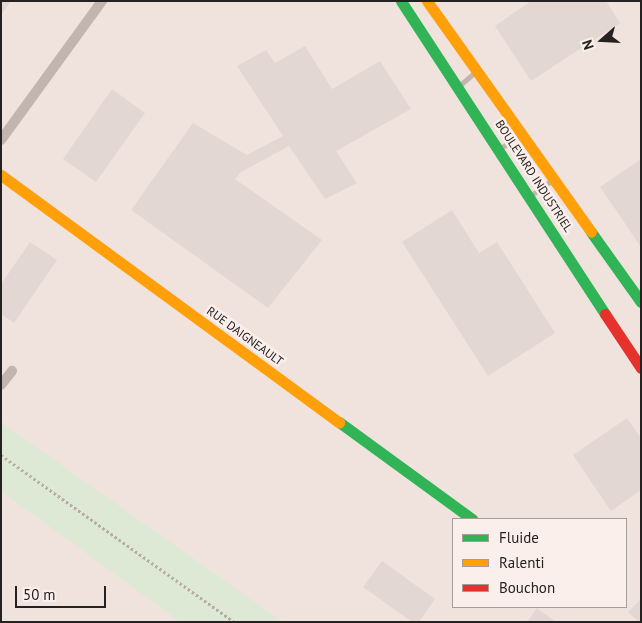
<!DOCTYPE html>
<style>
body{margin:0}
#map{position:relative;width:642px;height:623px;overflow:hidden;background:#f6f0ee;font-family:"PT Sans",sans-serif}
div>[style]{position:absolute}
.built>*{inset:0;background:#f0e3de}
.green>*{inset:0;background:#dee9d5}
.building>*{inset:0;background:#e3d7d4}
.path>*{height:2.5px;margin-top:-1.25px;transform-origin:0;background:repeating-linear-gradient(90deg,#b5aca8 0 2.5px,transparent 0 5px)}
.lane>*{height:5px;margin:-2.5px;padding:0 2.5px;transform-origin:2.5px;border-radius:2.5px;background:#c2b5b0}
.street>*{height:10px;margin:-5px;padding:0 5px;transform-origin:5px;border-radius:5px;background:#c2b5b0}
.fast>*{height:11px;margin:-5.5px;padding:0 5.5px;transform-origin:5.5px;border-radius:5.5px;background:#30b455}
.slow>*{height:11px;margin:-5.5px;padding:0 5.5px;transform-origin:5.5px;border-radius:5.5px;background:#ff9f0a}
.jam>*{height:11px;margin:-5.5px;padding:0 5.5px;transform-origin:5.5px;border-radius:5.5px;background:#e5322d}
span{translate:-50% -50%;white-space:nowrap;text-align:center;line-height:1.15;-webkit-text-stroke:5px #faefeb;paint-order:stroke}
.street-label{font-size:12px;color:#252120}
.frame{position:absolute;inset:0;border:2px solid #252120;pointer-events:none}
.legend{position:absolute;left:452px;top:518px;width:175px;height:90px;box-sizing:border-box;background:#faefeb;border:1px solid #a59d9a;margin:0;padding:6px 9px;list-style:none;font-size:15px;color:#252120}
.legend li{display:flex;align-items:center;gap:10px;height:25px}
.legend b{width:25px;border:1px solid #a59d9a}
.north{position:absolute;left:577px;top:15px;width:50px;height:50px;-webkit-text-stroke:4px #faefeb;paint-order:stroke;rotate:251deg;font-size:14px;font-weight:700;line-height:20px;text-align:center;color:#252120}
.north::after{content:'';display:block;margin:auto;width:18px;height:22px;background:#252120;clip-path:polygon(50% 0,100% 100%,50% 72%,0 100%)}
.scale{position:absolute;left:15px;top:586px;width:91px;height:22px;box-sizing:border-box;border:2px solid #252120;border-top:0;padding-left:6px;font-size:15px;line-height:18px;white-space:nowrap;color:#252120;-webkit-text-stroke:4px #faefeb;paint-order:stroke}
</style>
<div id="map">
<div class="built">
<i style="clip-path:polygon(evenodd,1px 1px,641px 1px,641px 622px,1px 622px,1px 1px,453px 519px,626px 519px,626px 607px,453px 607px,453px 519px)"></i>
</div>
<div class="green">
<i style="clip-path:polygon(1px 422px,283px 622px,180px 622px,1px 491px)"></i>
</div>
<div class="building">
<i style="clip-path:polygon(1px 1px,11px 1px,1px 15px)"></i>
<i style="clip-path:polygon(531px 1px,606px 1px,620px 23px,531px 81px,495px 26px)"></i>
<i style="clip-path:polygon(305px 46px,332px 89px,380px 61px,411px 109px,336px 151px,357px 183px,325px 199px,289px 146px,241px 172px,235px 179px,322px 240px,268px 308px,131px 210px,193px 123px,247px 155px,283px 136px,237px 66px,266px 50px,275px 63px)"></i>
<i style="clip-path:polygon(112px 89px,145px 113px,96px 182px,63px 159px)"></i>
<i style="clip-path:polygon(641px 159px,641px 247px,600px 187px)"></i>
<i style="clip-path:polygon(452px 210px,479px 253px,497px 242px,555px 333px,488px 376px,402px 242px)"></i>
<i style="clip-path:polygon(30px 242px,57px 260px,14px 323px,1px 314px,1px 284px)"></i>
<i style="clip-path:polygon(627px 418px,641px 438px,641px 490px,611px 511px,573px 455px)"></i>
<i style="clip-path:polygon(382px 561px,435px 599px,419px 622px,412px 622px,363px 587px)"></i>
<i style="clip-path:polygon(641px 599px,641px 622px,639px 622px,628px 612px)"></i>
<i style="clip-path:polygon(537px 608px,556px 622px,527px 622px)"></i>
</div>
<div class="path">
<i style="left:1px;top:455px;width:287px;rotate:35.6deg"></i>
</div>
<div class="lane">
<i style="left:459px;top:86px;width:21px;rotate:-41deg"></i>
<i style="left:500px;top:148px;width:24px;rotate:-30deg"></i>
<i style="left:530px;top:196px;width:27px;rotate:-36deg"></i>
</div>
<div class="street">
<i style="left:1px;top:140px;width:172px;rotate:-54deg"></i>
<i style="left:1px;top:385px;width:18px;rotate:-52deg"></i>
</div>
<div class="fast">
<i style="left:401px;top:1px;width:374px;rotate:56.9deg"></i>
<i style="left:591px;top:232px;width:86px;rotate:54.5deg"></i>
<i style="left:339px;top:422px;width:165px;rotate:36.1deg"></i>
</div>
<div class="slow">
<i style="left:427px;top:1px;width:283px;rotate:54.6deg"></i>
<i style="left:1px;top:175px;width:419px;rotate:36.2deg"></i>
</div>
<div class="jam">
<i style="left:605px;top:314px;width:65px;rotate:56.3deg"></i>
</div>
<div class="street-label">
<span style="left:534px;top:176px;rotate:57deg">BOULEVARD INDUSTRIEL</span>
<span style="left:245px;top:336px;rotate:36deg">RUE DAIGNEAULT</span>
</div>
<div class="frame"></div>
<ul class="legend">
<li><b style="height:6px;background:#30b455"></b>Fluide</li>
<li><b style="height:6px;background:#ff9f0a"></b>Ralenti</li>
<li><b style="height:6px;background:#e5322d"></b>Bouchon</li>
</ul>
<div class="north">N</div>
<div class="scale">50 m</div>
</div>
